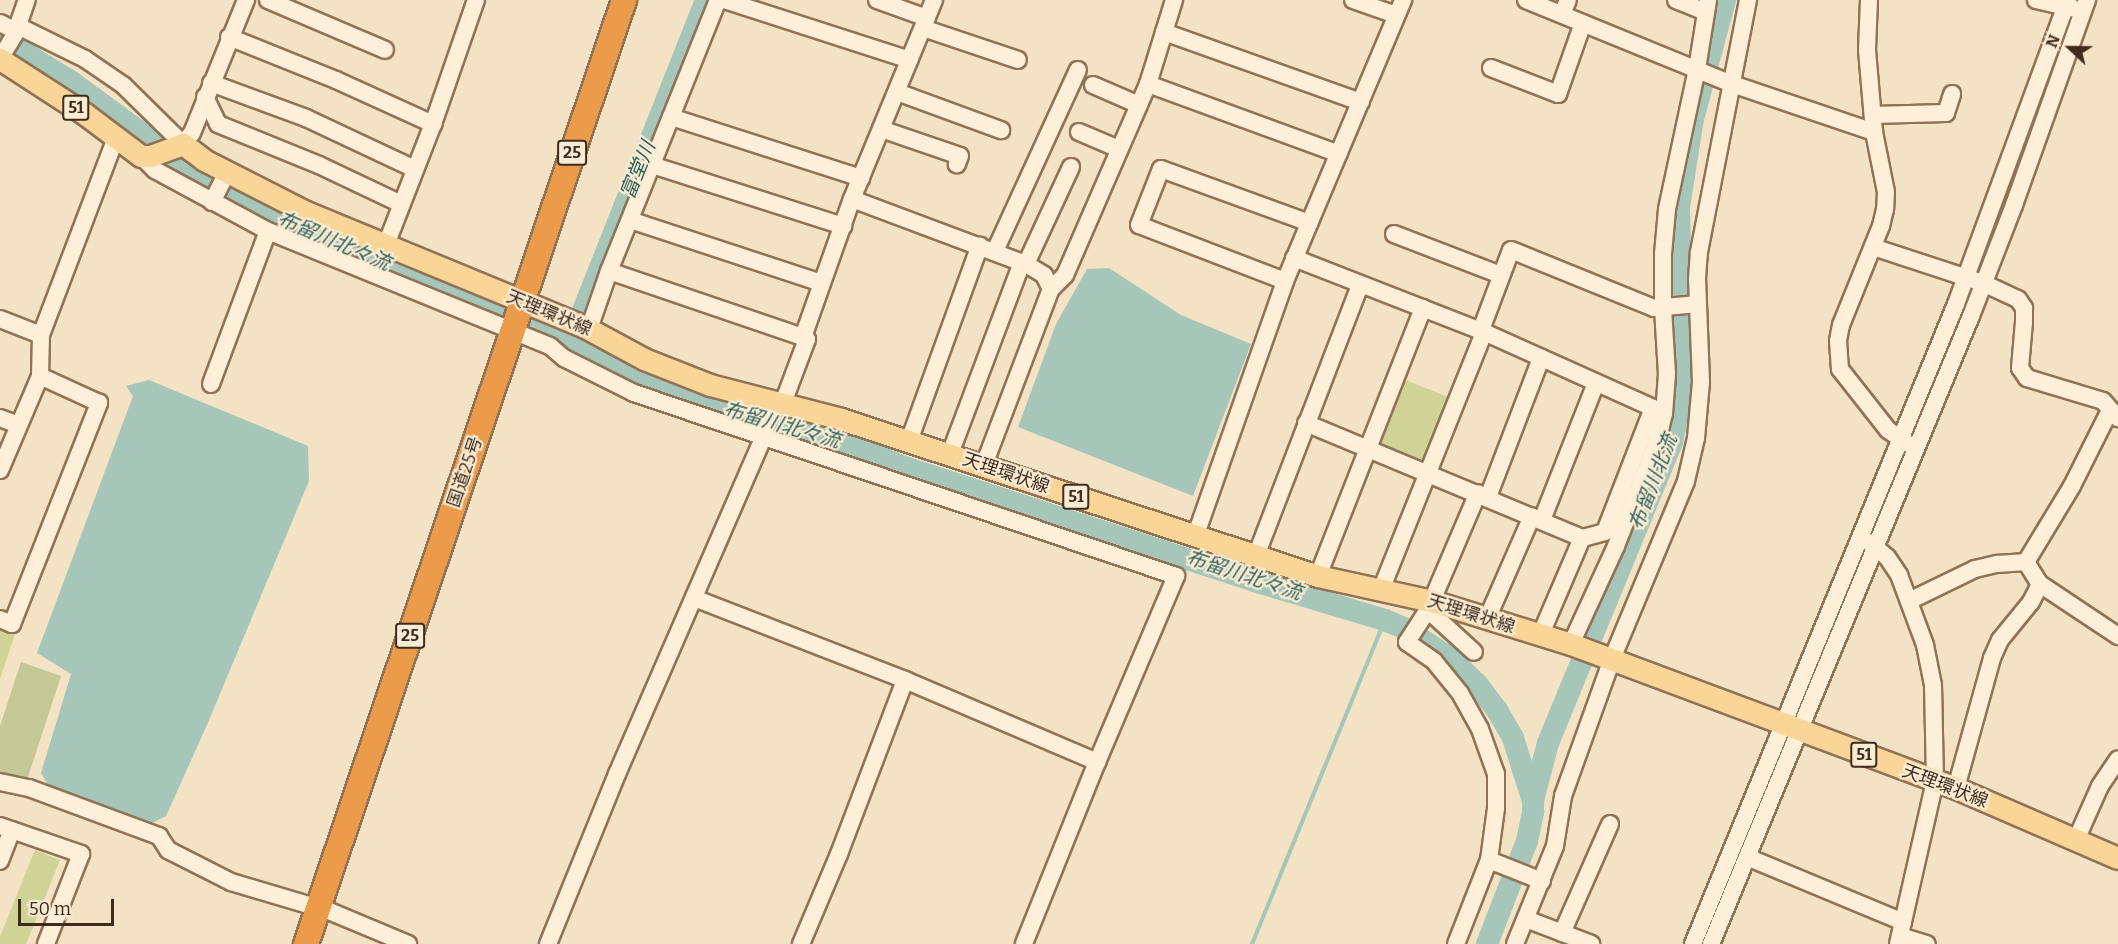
<!DOCTYPE html>
<html>
<head>
<meta charset="utf-8">
<style>
	body { margin:0 }
	#map { position:relative; width:2118px; height:944px; overflow:hidden; background:#f3e2c3; font-family:Bitter,"Noto Sans JP",serif }
	div>[style] { position:absolute }
	[style*='--x'] { left:calc(var(--x)*1px); top:calc(var(--y)*1px); width:calc(var(--w)*1px); rotate:calc(var(--a)*1deg) }
	.green>* { inset:0; background:#d0d396; transform-origin:0 0 }
	.cemetery>* { inset:0; background:#c4c796 }
	.water>* { inset:0; background:#a6c6ba }
	.stream>* { height:4px; margin:-2px; padding:0 2px; transform-origin:2px; border-radius:2px; background:#a6c6ba }
	.river>* { height:22px; margin:-11px; padding:0 11px; transform-origin:11px; border-radius:11px; background:#a6c6ba }
	.roads { filter:drop-shadow(2px 0 #907257) drop-shadow(-2px 0 #907257) drop-shadow(0 2px #907257) drop-shadow(0 -2px #907257) }
	.minor>* { height:16px; margin:-8px; padding:0 8px; transform-origin:8px; border-radius:8px; background:#fdefd8 }
	.major>* { height:21px; margin:-10.5px; padding:0 10.5px; transform-origin:10.5px; border-radius:10.5px; background:#fad598 }
	.highway>* { height:24px; margin:-12px; padding:0 12px; transform-origin:12px; border-radius:12px; background:#ec9b4b }
	span { translate:-50% -50%; white-space:nowrap; text-align:center; line-height:1.15; -webkit-text-stroke:4.5px #faecd4; paint-order:stroke }
	.shield-label span { padding:2px 4px; background:#faecd4; border:2px solid; border-radius:4px; -webkit-text-stroke-width:0 }
	.shield-label { font-size:16px; color:#3f2b1d; font-weight:700 }
	.street-label { font-size:18px; color:#3f2b1d }
	.water-label { font-size:20px; color:#2b6059; font-style:italic }
	.north { position:absolute; left:2040px; top:18px; width:60px; height:60px; -webkit-text-stroke:4px #faecd4; paint-order:stroke; rotate:292deg; font-size:16px; font-weight:700; line-height:24px; text-align:center; color:#3f2b1d }
	.north::after { content:''; display:block; margin:auto; width:21px; height:27px; background:#3f2b1d; clip-path:polygon(50% 0,100% 100%,50% 72%,0 100%) }
	.scale { position:absolute; left:18px; top:899px; width:96px; height:27px; box-sizing:border-box; border:3px solid #3f2b1d; border-top:0; padding-left:8px; font-size:18px; line-height:21px; white-space:nowrap; color:#3f2b1d; -webkit-text-stroke:4px #faecd4; paint-order:stroke }
</style>
</head>
<body>
<div id="map">
	<div class="green">
		<div style="clip-path:polygon(1400px 378px,1451px 398px,1428px 456px,1422px 460px,1379px 444px,1377px 437px)"></div>
		<div style="clip-path:polygon(0 624px,16px 631px,0 679px)"></div>
		<div style="left:35px;top:850px;width:27px;height:100px;rotate:22deg"></div>
	</div>
	<div class="cemetery">
		<div style="clip-path:polygon(21px 662px,61px 676px,26px 783px,0 774px,0 726px)"></div>
	</div>
	<div class="water">
		<div style="clip-path:polygon(1109px 268px,1181px 315px,1251px 344px,1193px 496px,1018px 427px,1056px 324px,1087px 269px)"></div>
		<div style="clip-path:polygon(149px 380px,308px 446px,309px 481px,207px 725px,166px 816px,146px 826px,51px 790px,41px 773px,71px 674px,37px 653px,133px 396px,126px 386px)"></div>
	</div>
	<div class="stream">
		<div style="--x:1252;--y:944;--w:350;--a:-67.7"></div>
	</div>
	<div class="river">
		<div style="--x:0;--y:38;--w:84;--a:31.4"></div>
		<div style="--x:72;--y:82;--w:140;--a:36.3"></div>
		<div style="--x:185;--y:165;--w:100;--a:29.9"></div>
		<div style="--x:272;--y:215;--w:324;--a:22.9"></div>
		<div style="--x:571;--y:341;--w:67;--a:29.6"></div>
		<div style="--x:629;--y:374;--w:70;--a:21.8"></div>
		<div style="--x:694;--y:400;--w:147;--a:15.4"></div>
		<div style="--x:836;--y:439;--w:77;--a:22.2"></div>
		<div style="--x:907;--y:468;--w:365;--a:18"></div>
		<div style="--x:1254;--y:581;--w:137;--a:16.6"></div>
		<div style="--x:1385;--y:620;--w:25;--a:23"></div>
		<div style="--x:1408;--y:630;--w:52;--a:34"></div>
		<div style="--x:1451;--y:659;--w:37;--a:44"></div>
		<div style="--x:1478;--y:685;--w:31;--a:53"></div>
		<div style="--x:1497;--y:710;--w:32;--a:60"></div>
		<div style="--x:1513;--y:738;--w:66;--a:72.4"></div>
		<div style="--x:571;--y:341;--w:367;--a:-68.4"></div>
		<div style="--x:1487;--y:944;--w:110;--a:-68.8"></div>
		<div style="--x:1527;--y:841;--w:30;--a:-78"></div>
		<div style="--x:1533;--y:812;--w:11;--a:-90"></div>
		<div style="--x:1533;--y:801;--w:60;--a:-75.5"></div>
		<div style="--x:1548;--y:743;--w:326;--a:-67.6"></div>
		<div style="--x:1672;--y:442;--w:51;--a:-78.7"></div>
		<div style="--x:1682;--y:392;--w:31;--a:-88"></div>
		<div style="--x:1683;--y:361;--w:154;--a:-91.5"></div>
		<div style="--x:1679;--y:207;--w:89;--a:-81"></div>
		<div style="--x:1693;--y:119;--w:123;--a:-74.9"></div>
	</div>
	<div class="roads">
		<div class="minor">
			<div style="--x:268;--y:0;--w:127;--a:23.1"></div>
			<div style="--x:724;--y:0;--w:195;--a:17.9"></div>
			<div style="--x:877;--y:0;--w:53;--a:19.8"></div>
			<div style="--x:1353;--y:0;--w:46;--a:19.2"></div>
			<div style="--x:1526;--y:0;--w:222;--a:22.2"></div>
			<div style="--x:1732;--y:84;--w:150;--a:18.7"></div>
			<div style="--x:1676;--y:0;--w:31;--a:22"></div>
			<div style="--x:1869;--y:0;--w:50;--a:92.3"></div>
			<div style="--x:1867;--y:50;--w:82;--a:85.1"></div>
			<div style="--x:1874;--y:132;--w:61;--a:78.7"></div>
			<div style="--x:1886;--y:192;--w:17;--a:93"></div>
			<div style="--x:1885;--y:209;--w:17;--a:103"></div>
			<div style="--x:1881;--y:226;--w:107;--a:112"></div>
			<div style="--x:1841;--y:325;--w:16;--a:101"></div>
			<div style="--x:1838;--y:341;--w:28;--a:86"></div>
			<div style="--x:1840;--y:369;--w:78;--a:51.8"></div>
			<div style="--x:1888;--y:430;--w:24;--a:35"></div>
			<div style="--x:2036;--y:0;--w:39;--a:13"></div>
			<div style="--x:1562;--y:14;--w:15;--a:-67"></div>
			<div style="--x:0;--y:23;--w:18;--a:27"></div>
			<div style="--x:18;--y:26;--w:75;--a:26.2"></div>
			<div style="--x:85;--y:59;--w:46;--a:34.4"></div>
			<div style="--x:123;--y:85;--w:84;--a:44.5"></div>
			<div style="--x:183;--y:144;--w:14;--a:-51"></div>
			<div style="--x:192;--y:133;--w:144;--a:-67.9"></div>
			<div style="--x:923;--y:28;--w:100;--a:18.6"></div>
			<div style="--x:1164;--y:32;--w:209;--a:19.6"></div>
			<div style="--x:229;--y:37;--w:115;--a:21.9"></div>
			<div style="--x:336;--y:80;--w:107;--a:24.4"></div>
			<div style="--x:0;--y:59;--w:29;--a:-59"></div>
			<div style="--x:15;--y:34;--w:36;--a:-71"></div>
			<div style="--x:1491;--y:68;--w:72;--a:21.2"></div>
			<div style="--x:1558;--y:94;--w:75;--a:-70.6"></div>
			<div style="--x:211;--y:83;--w:101;--a:20.2"></div>
			<div style="--x:306;--y:118;--w:120;--a:25.1"></div>
			<div style="--x:1148;--y:84;--w:203;--a:20.1"></div>
			<div style="--x:1093;--y:85;--w:50;--a:23.5"></div>
			<div style="--x:897;--y:92;--w:111;--a:20.1"></div>
			<div style="--x:205;--y:97;--w:30;--a:64"></div>
			<div style="--x:218;--y:124;--w:109;--a:22.1"></div>
			<div style="--x:319;--y:165;--w:91;--a:25.4"></div>
			<div style="--x:1873;--y:115;--w:73;--a:-1.6"></div>
			<div style="--x:1946;--y:113;--w:20;--a:-72"></div>
			<div style="--x:671;--y:117;--w:200;--a:17.8"></div>
			<div style="--x:881;--y:129;--w:83;--a:18.9"></div>
			<div style="--x:960;--y:156;--w:9;--a:111"></div>
			<div style="--x:1079;--y:132;--w:43;--a:23"></div>
			<div style="--x:141;--y:156;--w:20;--a:45"></div>
			<div style="--x:155;--y:170;--w:128;--a:28.4"></div>
			<div style="--x:268;--y:231;--w:305;--a:22.2"></div>
			<div style="--x:550;--y:346;--w:18;--a:41"></div>
			<div style="--x:564;--y:358;--w:78;--a:26.6"></div>
			<div style="--x:634;--y:393;--w:572;--a:18.66"></div>
			<div style="--x:1176;--y:576;--w:202;--a:113"></div>
			<div style="--x:1097;--y:762;--w:196;--a:111.9"></div>
			<div style="--x:652;--y:165;--w:201;--a:17.7"></div>
			<div style="--x:852;--y:199;--w:186;--a:20.5"></div>
			<div style="--x:1026;--y:264;--w:21;--a:31"></div>
			<div style="--x:1044;--y:275;--w:16;--a:63"></div>
			<div style="--x:1051;--y:289;--w:20;--a:-45"></div>
			<div style="--x:1065;--y:275;--w:208;--a:-66.5"></div>
			<div style="--x:1148;--y:84;--w:88;--a:-72.8"></div>
			<div style="--x:212;--y:202;--w:34;--a:-63"></div>
			<div style="--x:630;--y:220;--w:202;--a:18.2"></div>
			<div style="--x:1394;--y:234;--w:115;--a:21"></div>
			<div style="--x:386;--y:245;--w:130;--a:-68.8"></div>
			<div style="--x:433;--y:124;--w:131;--a:-70.9"></div>
			<div style="--x:1873;--y:247;--w:116;--a:18.1"></div>
			<div style="--x:1983;--y:283;--w:38;--a:25"></div>
			<div style="--x:2018;--y:299;--w:11;--a:56"></div>
			<div style="--x:2024;--y:308;--w:14;--a:90"></div>
			<div style="--x:2024;--y:322;--w:46;--a:95"></div>
			<div style="--x:2020;--y:368;--w:12;--a:55"></div>
			<div style="--x:2027;--y:378;--w:79;--a:16.8"></div>
			<div style="--x:2103;--y:401;--w:23;--a:49"></div>
			<div style="--x:995;--y:251;--w:199;--a:-65.4"></div>
			<div style="--x:1294;--y:258;--w:204;--a:21.3"></div>
			<div style="--x:1484;--y:332;--w:185;--a:24.2"></div>
			<div style="--x:1653;--y:408;--w:133;--a:111.2"></div>
			<div style="--x:1605;--y:532;--w:24;--a:165"></div>
			<div style="--x:1582;--y:538;--w:299;--a:-157.4"></div>
			<div style="--x:1026;--y:264;--w:107;--a:-65.1"></div>
			<div style="--x:609;--y:271;--w:205;--a:18.8"></div>
			<div style="--x:1285;--y:281;--w:156;--a:-159"></div>
			<div style="--x:1139;--y:225;--w:60;--a:-68.6"></div>
			<div style="--x:1161;--y:169;--w:158;--a:20"></div>
			<div style="--x:0;--y:319;--w:44;--a:21.3"></div>
			<div style="--x:589;--y:329;--w:61;--a:-71"></div>
			<div style="--x:609;--y:271;--w:292;--a:-68.1"></div>
			<div style="--x:1481;--y:330;--w:85;--a:-69.4"></div>
			<div style="--x:1511;--y:250;--w:154;--a:22.1"></div>
			<div style="--x:1654;--y:308;--w:44;--a:-5.2"></div>
			<div style="--x:211;--y:384;--w:163;--a:-69.6"></div>
			<div style="--x:783;--y:403;--w:68;--a:-69.4"></div>
			<div style="--x:807;--y:339;--w:4;--a:-153"></div>
			<div style="--x:803;--y:337;--w:146;--a:-70.5"></div>
			<div style="--x:852;--y:199;--w:215;--a:-67.6"></div>
			<div style="--x:0;--y:418;--w:19;--a:21"></div>
			<div style="--x:909;--y:441;--w:208;--a:-70.1"></div>
			<div style="--x:950;--y:454;--w:205;--a:-69.4"></div>
			<div style="--x:984;--y:465;--w:188;--a:-69.2"></div>
			<div style="--x:0;--y:470;--w:102;--a:-66.9"></div>
			<div style="--x:40;--y:376;--w:41;--a:-88.6"></div>
			<div style="--x:41;--y:335;--w:211;--a:-69.2"></div>
			<div style="--x:1488;--y:497;--w:149;--a:-69.1"></div>
			<div style="--x:1542;--y:520;--w:147;--a:-68.5"></div>
			<div style="--x:1195;--y:537;--w:271;--a:-70.6"></div>
			<div style="--x:1285;--y:281;--w:305;--a:-67.2"></div>
			<div style="--x:1869;--y:542;--w:23;--a:40"></div>
			<div style="--x:1887;--y:557;--w:22;--a:56"></div>
			<div style="--x:1899;--y:575;--w:75;--a:69.6"></div>
			<div style="--x:1925;--y:645;--w:41;--a:78.7"></div>
			<div style="--x:1933;--y:685;--w:96;--a:88.8"></div>
			<div style="--x:1935;--y:781;--w:167;--a:102.8"></div>
			<div style="--x:1256;--y:556;--w:290;--a:-69"></div>
			<div style="--x:2026;--y:562;--w:89;--a:-58.8"></div>
			<div style="--x:2072;--y:486;--w:85;--a:-63.4"></div>
			<div style="--x:2026;--y:562;--w:26;--a:58"></div>
			<div style="--x:2040;--y:584;--w:94;--a:33.7"></div>
			<div style="--x:1318;--y:576;--w:288;--a:-68.6"></div>
			<div style="--x:1381;--y:590;--w:278;--a:-68.2"></div>
			<div style="--x:694;--y:598;--w:226;--a:21.2"></div>
			<div style="--x:905;--y:680;--w:209;--a:23.1"></div>
			<div style="--x:1909;--y:601;--w:73;--a:-25.9"></div>
			<div style="--x:1975;--y:569;--w:23;--a:-13"></div>
			<div style="--x:1997;--y:564;--w:29;--a:-4"></div>
			<div style="--x:1428;--y:610;--w:62;--a:42.4"></div>
			<div style="--x:0;--y:619;--w:13;--a:23"></div>
			<div style="--x:12;--y:624;--w:238;--a:-68.5"></div>
			<div style="--x:99;--y:403;--w:65;--a:-155.4"></div>
			<div style="--x:1487;--y:619;--w:112;--a:-66.4"></div>
			<div style="--x:1540;--y:636;--w:107;--a:-66.8"></div>
			<div style="--x:1571;--y:644;--w:108;--a:-65.3"></div>
			<div style="--x:1616;--y:546;--w:115;--a:-68.6"></div>
			<div style="--x:1658;--y:439;--w:26;--a:-77"></div>
			<div style="--x:1664;--y:414;--w:40;--a:-85.7"></div>
			<div style="--x:1667;--y:374;--w:66;--a:-93.5"></div>
			<div style="--x:1663;--y:308;--w:54;--a:-90"></div>
			<div style="--x:1663;--y:254;--w:45;--a:-84.9"></div>
			<div style="--x:1667;--y:209;--w:143;--a:-77.9"></div>
			<div style="--x:1697;--y:69;--w:70;--a:-80.9"></div>
			<div style="--x:0;--y:782;--w:30;--a:12"></div>
			<div style="--x:29;--y:788;--w:139;--a:20.3"></div>
			<div style="--x:159;--y:836;--w:17;--a:57"></div>
			<div style="--x:168;--y:850;--w:71;--a:26.9"></div>
			<div style="--x:231;--y:882;--w:102;--a:16.5"></div>
			<div style="--x:329;--y:911;--w:86;--a:22.7"></div>
			<div style="--x:1956;--y:788;--w:135;--a:-74.5"></div>
			<div style="--x:1992;--y:658;--w:20;--a:-66"></div>
			<div style="--x:2000;--y:640;--w:49;--a:-50.8"></div>
			<div style="--x:2031;--y:602;--w:20;--a:-63"></div>
			<div style="--x:0;--y:826;--w:86;--a:19.1"></div>
			<div style="--x:81;--y:854;--w:97;--a:111.3"></div>
			<div style="--x:2076;--y:840;--w:59;--a:-66"></div>
			<div style="--x:2100;--y:786;--w:32;--a:-56"></div>
			<div style="--x:1747;--y:857;--w:169;--a:22.6"></div>
			<div style="--x:1489;--y:860;--w:57;--a:21.6"></div>
			<div style="--x:0;--y:861;--w:33;--a:-69"></div>
			<div style="--x:1526;--y:919;--w:70;--a:21"></div>
			<div style="--x:1562;--y:933;--w:119;--a:-66.2"></div>
			<div style="--x:1900;--y:936;--w:28;--a:17"></div>
			<div style="--x:548;--y:944;--w:183;--a:-67.9"></div>
			<div style="--x:617;--y:774;--w:369;--a:-66.5"></div>
			<div style="--x:764;--y:436;--w:36;--a:-76"></div>
			<div style="--x:801;--y:944;--w:98;--a:-67.1"></div>
			<div style="--x:839;--y:854;--w:186;--a:-69.2"></div>
			<div style="--x:1456;--y:944;--w:90;--a:-68.6"></div>
			<div style="--x:1489;--y:860;--w:52;--a:-82.3"></div>
			<div style="--x:1496;--y:808;--w:34;--a:-90"></div>
			<div style="--x:1496;--y:774;--w:48;--a:-109.6"></div>
			<div style="--x:1480;--y:729;--w:41;--a:-119.1"></div>
			<div style="--x:1460;--y:693;--w:41;--a:-129.1"></div>
			<div style="--x:1434;--y:661;--w:33;--a:-145"></div>
			<div style="--x:1407;--y:642;--w:38;--a:-57"></div>
			<div style="--x:1428;--y:610;--w:127;--a:-66.9"></div>
			<div style="--x:1515;--y:944;--w:106;--a:-67.8"></div>
			<div style="--x:1555;--y:846;--w:51;--a:-80.9"></div>
			<div style="--x:1563;--y:796;--w:145;--a:-70.3"></div>
			<div style="--x:1612;--y:659;--w:193;--a:-67.4"></div>
			<div style="--x:1686;--y:481;--w:44;--a:-76.9"></div>
			<div style="--x:1696;--y:438;--w:56;--a:-84.9"></div>
			<div style="--x:1701;--y:382;--w:103;--a:-92.2"></div>
			<div style="--x:1697;--y:279;--w:27;--a:-86"></div>
			<div style="--x:1699;--y:252;--w:257;--a:-79"></div>
			<div style="--x:1693;--y:944;--w:692;--a:-67.66"></div>
			<div style="--x:1956;--y:304;--w:324;--a:-69.8"></div>
			<div style="--x:1711;--y:944;--w:680;--a:-67.51"></div>
			<div style="--x:1971;--y:316;--w:119;--a:-68.8"></div>
			<div style="--x:2014;--y:205;--w:218;--a:-70.4"></div>
		</div>
		<div class="major">
			<div style="--x:0;--y:59;--w:101;--a:32.9"></div>
			<div style="--x:85;--y:114;--w:70;--a:36.9"></div>
			<div style="--x:141;--y:156;--w:9;--a:0"></div>
			<div style="--x:150;--y:156;--w:35;--a:-20"></div>
			<div style="--x:183;--y:144;--w:26;--a:37"></div>
			<div style="--x:204;--y:160;--w:114;--a:27"></div>
			<div style="--x:306;--y:212;--w:300;--a:22.4"></div>
			<div style="--x:583;--y:326;--w:69;--a:28.4"></div>
			<div style="--x:644;--y:359;--w:71;--a:21.5"></div>
			<div style="--x:710;--y:385;--w:135;--a:14.5"></div>
			<div style="--x:841;--y:419;--w:502;--a:18.22"></div>
			<div style="--x:1318;--y:576;--w:117;--a:12.4"></div>
			<div style="--x:1432;--y:601;--w:145;--a:17.2"></div>
			<div style="--x:1571;--y:644;--w:411;--a:20.5"></div>
			<div style="--x:1956;--y:788;--w:176;--a:23.4"></div>
		</div>
		<div class="highway">
			<div style="--x:306;--y:944;--w:996;--a:-71.38"></div>
		</div>
	</div>
	<div class="shield-label">
		<span style="left:76px;top:108px">51</span>
		<span style="left:572px;top:153px">25</span>
		<span style="left:1076px;top:497px">51</span>
		<span style="left:410px;top:636px">25</span>
		<span style="left:1864px;top:755px">51</span>
	</div>
	<div class="street-label">
		<span style="left:549px;top:313px;rotate:23deg">天理環状線</span>
		<span style="left:465px;top:472px;rotate:-71deg">国道25号</span>
		<span style="left:1006px;top:473px;rotate:19deg">天理環状線</span>
		<span style="left:1471px;top:614px;rotate:18deg">天理環状線</span>
		<span style="left:1945px;top:786px;rotate:21deg">天理環状線</span>
	</div>
	<div class="water-label">
		<span style="left:638px;top:170px;rotate:-68deg">富堂川</span>
		<span style="left:334px;top:241px;rotate:23deg">布留川北々流</span>
		<span style="left:782px;top:425px;rotate:16deg">布留川北々流</span>
		<span style="left:1653px;top:482px;rotate:-69deg">布留川北流</span>
		<span style="left:1244px;top:575px;rotate:18deg">布留川北々流</span>
	</div>
	<div class="north">N</div>
	<div class="scale">50 m</div>
</div>
</body>
</html>
